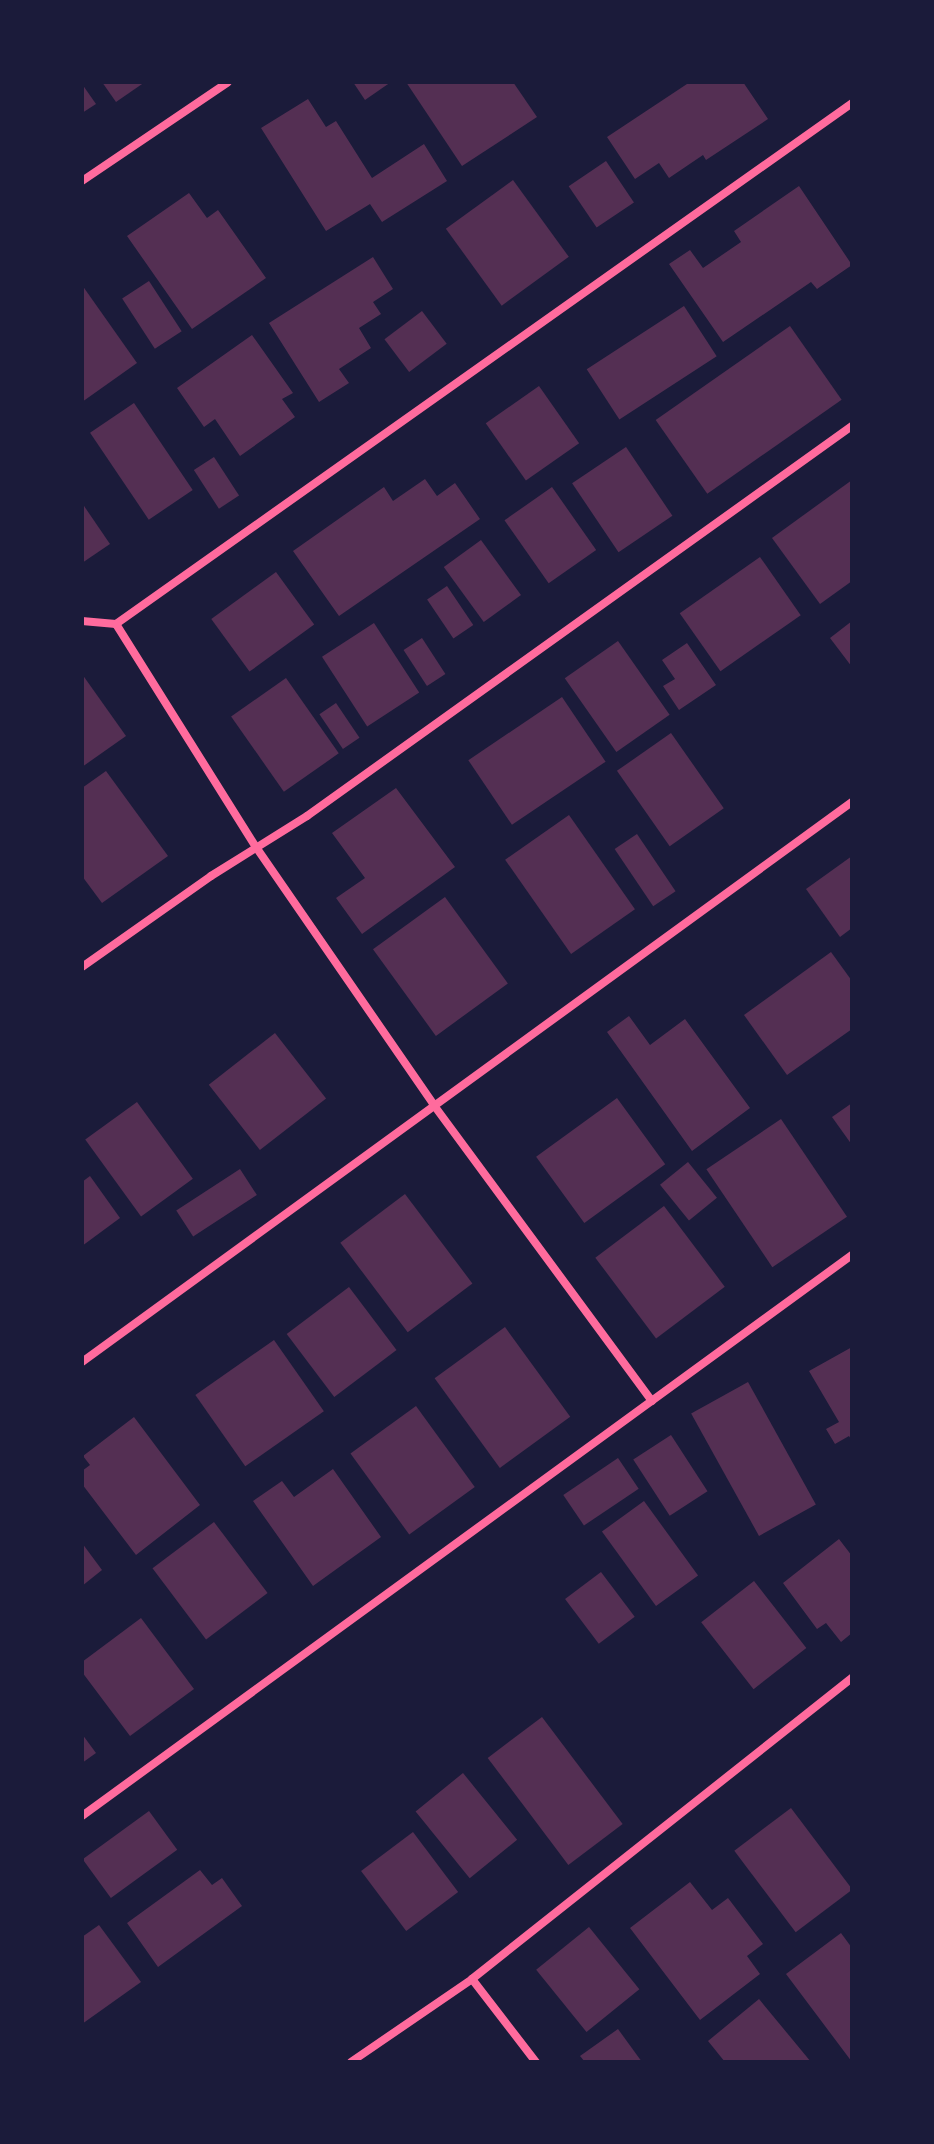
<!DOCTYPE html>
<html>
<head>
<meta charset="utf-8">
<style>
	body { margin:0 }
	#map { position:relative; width:934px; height:2144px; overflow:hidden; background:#1b1b3a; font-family:"Fira Sans Condensed",sans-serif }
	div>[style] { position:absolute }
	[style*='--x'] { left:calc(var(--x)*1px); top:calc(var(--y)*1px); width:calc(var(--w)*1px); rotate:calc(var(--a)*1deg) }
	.building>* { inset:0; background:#542f53; transform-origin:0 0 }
	.minor>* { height:8px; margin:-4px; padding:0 4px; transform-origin:4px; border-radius:4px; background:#ff6b9d }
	span { translate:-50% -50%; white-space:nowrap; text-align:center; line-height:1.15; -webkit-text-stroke:8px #1b1b3a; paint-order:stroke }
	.frame { position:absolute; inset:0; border:84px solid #1b1b3a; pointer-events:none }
</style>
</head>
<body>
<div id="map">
	<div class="building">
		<div style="clip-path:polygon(102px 82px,145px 82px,116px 102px)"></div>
		<div style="clip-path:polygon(353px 82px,391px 82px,365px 100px)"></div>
		<div style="clip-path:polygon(406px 82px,513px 82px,537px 117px,462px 166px)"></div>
		<div style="clip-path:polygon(690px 82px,743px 82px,768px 119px,706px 160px,703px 155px,669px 178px,659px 163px,635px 179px,607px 137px)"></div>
		<div style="clip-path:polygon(82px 84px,96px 104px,82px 113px)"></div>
		<div style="clip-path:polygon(308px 99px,326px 127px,336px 121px,372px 178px,424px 144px,447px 181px,382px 222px,370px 204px,326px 231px,261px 128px)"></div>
		<div style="left:606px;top:161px;width:50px;height:45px;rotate:56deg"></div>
		<div style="left:513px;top:180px;width:95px;height:83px;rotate:54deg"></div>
		<div style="clip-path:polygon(799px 186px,852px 265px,817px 289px,811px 282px,723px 342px,669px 264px,690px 250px,703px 268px,741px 242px,734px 231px)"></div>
		<div style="clip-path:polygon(189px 193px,207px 218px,218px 210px,266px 278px,192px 329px,127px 236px)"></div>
		<div style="clip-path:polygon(373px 257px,393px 289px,373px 302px,381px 314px,359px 328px,371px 348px,339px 369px,349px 383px,319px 402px,269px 323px)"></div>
		<div style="left:149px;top:281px;width:60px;height:32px;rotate:57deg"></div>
		<div style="clip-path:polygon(82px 285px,137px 363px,82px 402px)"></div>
		<div style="left:684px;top:306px;width:60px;height:116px;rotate:57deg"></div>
		<div style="left:422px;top:311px;width:41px;height:47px;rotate:53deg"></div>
		<div style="left:790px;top:326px;width:90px;height:164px;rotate:55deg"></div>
		<div style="clip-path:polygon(252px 335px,293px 393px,282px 399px,295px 417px,240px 456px,215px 419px,204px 427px,177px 388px)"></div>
		<div style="left:539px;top:386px;width:70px;height:65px;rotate:55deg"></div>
		<div style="left:134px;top:403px;width:105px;height:53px;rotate:56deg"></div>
		<div style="left:626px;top:447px;width:83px;height:65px;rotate:56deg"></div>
		<div style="left:214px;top:457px;width:46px;height:24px;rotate:57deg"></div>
		<div style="clip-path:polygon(425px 479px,437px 496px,455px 483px,480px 519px,339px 616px,293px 551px,384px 487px,393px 501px)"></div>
		<div style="clip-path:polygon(852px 480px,852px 581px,820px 604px,772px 538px)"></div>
		<div style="left:552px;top:487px;width:77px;height:58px;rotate:55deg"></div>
		<div style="clip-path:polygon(82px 503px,110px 544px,82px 563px)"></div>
		<div style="left:481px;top:540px;width:68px;height:46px;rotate:54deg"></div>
		<div style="left:760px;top:557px;width:71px;height:98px;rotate:55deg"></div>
		<div style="left:276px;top:572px;width:65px;height:80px;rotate:54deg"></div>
		<div style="left:447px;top:586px;width:47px;height:24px;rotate:56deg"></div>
		<div style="clip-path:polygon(852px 621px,852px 667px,830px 638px)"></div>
		<div style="left:374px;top:623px;width:83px;height:62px;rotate:57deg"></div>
		<div style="left:422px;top:638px;width:43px;height:22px;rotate:57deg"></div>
		<div style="left:618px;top:641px;width:90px;height:65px;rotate:55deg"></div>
		<div style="clip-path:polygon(687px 643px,716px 685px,679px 710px,663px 686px,675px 679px,662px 660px)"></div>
		<div style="clip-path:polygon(82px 674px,126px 736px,82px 767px)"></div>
		<div style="left:286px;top:678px;width:92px;height:67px;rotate:55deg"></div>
		<div style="left:562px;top:697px;width:78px;height:113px;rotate:56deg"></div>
		<div style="left:336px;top:703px;width:42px;height:20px;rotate:56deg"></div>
		<div style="left:671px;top:733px;width:92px;height:66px;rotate:55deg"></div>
		<div style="clip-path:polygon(106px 771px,168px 856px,102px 903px,82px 876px,82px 788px)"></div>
		<div style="clip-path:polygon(396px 788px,455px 867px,362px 934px,336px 898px,365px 878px,332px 833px)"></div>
		<div style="left:569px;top:815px;width:115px;height:78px;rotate:55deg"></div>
		<div style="left:637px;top:834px;width:69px;height:27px;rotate:56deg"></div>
		<div style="clip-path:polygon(852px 856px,852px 928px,840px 937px,806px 889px)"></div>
		<div style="left:445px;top:897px;width:107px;height:89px;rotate:54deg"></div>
		<div style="clip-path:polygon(831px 952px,852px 981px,852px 1029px,787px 1075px,744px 1015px)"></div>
		<div style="clip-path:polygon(629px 1016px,650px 1045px,685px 1019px,750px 1108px,692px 1151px,607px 1032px)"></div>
		<div style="left:275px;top:1033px;width:83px;height:84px;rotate:52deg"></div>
		<div style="left:617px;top:1098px;width:82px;height:100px;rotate:54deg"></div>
		<div style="left:137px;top:1102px;width:95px;height:64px;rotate:54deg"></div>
		<div style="clip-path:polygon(852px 1103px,852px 1145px,832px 1117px)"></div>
		<div style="left:781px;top:1119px;width:118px;height:90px;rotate:56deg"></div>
		<div style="left:688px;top:1162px;width:46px;height:36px;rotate:51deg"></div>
		<div style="left:240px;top:1169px;width:31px;height:76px;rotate:57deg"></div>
		<div style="clip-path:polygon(90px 1176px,120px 1218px,82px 1246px,82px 1182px)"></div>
		<div style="left:405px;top:1194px;width:112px;height:81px;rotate:53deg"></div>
		<div style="left:664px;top:1206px;width:101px;height:86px;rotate:53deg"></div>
		<div style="left:349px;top:1287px;width:79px;height:78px;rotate:53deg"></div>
		<div style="left:505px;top:1327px;width:111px;height:87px;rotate:54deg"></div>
		<div style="left:274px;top:1340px;width:87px;height:96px;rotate:55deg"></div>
		<div style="clip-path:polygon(852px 1347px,852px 1441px,849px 1436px,835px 1444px,826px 1429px,839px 1422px,809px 1371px)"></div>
		<div style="left:748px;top:1382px;width:140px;height:65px;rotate:61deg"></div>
		<div style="left:416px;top:1406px;width:100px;height:81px;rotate:54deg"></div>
		<div style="clip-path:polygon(134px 1417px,200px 1505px,136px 1555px,82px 1484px,82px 1471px,90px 1465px,83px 1456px)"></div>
		<div style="left:671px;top:1435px;width:67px;height:45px;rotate:57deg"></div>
		<div style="left:618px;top:1458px;width:37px;height:66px;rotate:56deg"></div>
		<div style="clip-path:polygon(333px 1469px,381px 1537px,313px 1586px,253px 1501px,282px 1481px,294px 1497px)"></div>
		<div style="left:644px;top:1501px;width:92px;height:52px;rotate:54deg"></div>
		<div style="left:214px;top:1522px;width:89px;height:77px;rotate:53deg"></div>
		<div style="clip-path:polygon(839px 1539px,852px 1556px,852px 1633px,841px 1642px,826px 1623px,817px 1629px,783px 1583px)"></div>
		<div style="clip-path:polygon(82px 1543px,102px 1570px,82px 1586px)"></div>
		<div style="left:601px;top:1572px;width:56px;height:45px;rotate:53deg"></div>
		<div style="left:754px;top:1581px;width:85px;height:67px;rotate:52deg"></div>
		<div style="clip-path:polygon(141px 1618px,194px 1689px,130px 1736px,82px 1672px,82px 1662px)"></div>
		<div style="left:542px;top:1717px;width:134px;height:68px;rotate:53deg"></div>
		<div style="clip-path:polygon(82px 1734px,96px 1753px,82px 1763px)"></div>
		<div style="left:463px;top:1773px;width:86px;height:61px;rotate:51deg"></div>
		<div style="left:791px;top:1808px;width:102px;height:71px;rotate:53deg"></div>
		<div style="left:149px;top:1811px;width:48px;height:82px;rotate:54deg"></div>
		<div style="left:413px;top:1832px;width:75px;height:65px;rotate:53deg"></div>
		<div style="clip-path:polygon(200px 1870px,212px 1885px,222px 1878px,242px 1906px,158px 1967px,127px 1923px)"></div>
		<div style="clip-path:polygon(690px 1882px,712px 1910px,728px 1898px,763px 1944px,747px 1956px,760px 1974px,700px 2020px,630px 1928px)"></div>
		<div style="clip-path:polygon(99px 1925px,141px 1982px,82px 2024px,82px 1937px)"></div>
		<div style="left:589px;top:1927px;width:80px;height:68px;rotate:51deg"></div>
		<div style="clip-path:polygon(841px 1933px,852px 1948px,852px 2062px,786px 1974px)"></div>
		<div style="clip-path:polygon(759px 1999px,811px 2062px,725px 2062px,708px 2041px)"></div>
		<div style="clip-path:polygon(618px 2029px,642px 2062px,585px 2062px,580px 2056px)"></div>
	</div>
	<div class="minor">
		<div style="--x:82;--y:181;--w:176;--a:-34.1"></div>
		<div style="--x:82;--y:621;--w:34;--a:5"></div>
		<div style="--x:116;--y:624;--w:902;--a:-35.29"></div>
		<div style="--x:116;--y:624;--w:263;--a:57.9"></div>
		<div style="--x:256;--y:847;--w:312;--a:55.4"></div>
		<div style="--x:433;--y:1104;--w:369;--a:53.6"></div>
		<div style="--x:82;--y:967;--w:158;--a:-35.2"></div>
		<div style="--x:211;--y:876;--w:113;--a:-32"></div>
		<div style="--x:307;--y:816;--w:670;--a:-35.59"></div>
		<div style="--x:82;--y:1362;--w:952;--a:-36.03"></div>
		<div style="--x:82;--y:1816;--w:953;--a:-36.08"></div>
		<div style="--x:472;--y:1979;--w:105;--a:52.4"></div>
		<div style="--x:351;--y:2062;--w:147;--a:-34.4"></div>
		<div style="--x:472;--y:1979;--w:485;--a:-38.4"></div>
	</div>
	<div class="frame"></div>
</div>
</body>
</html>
